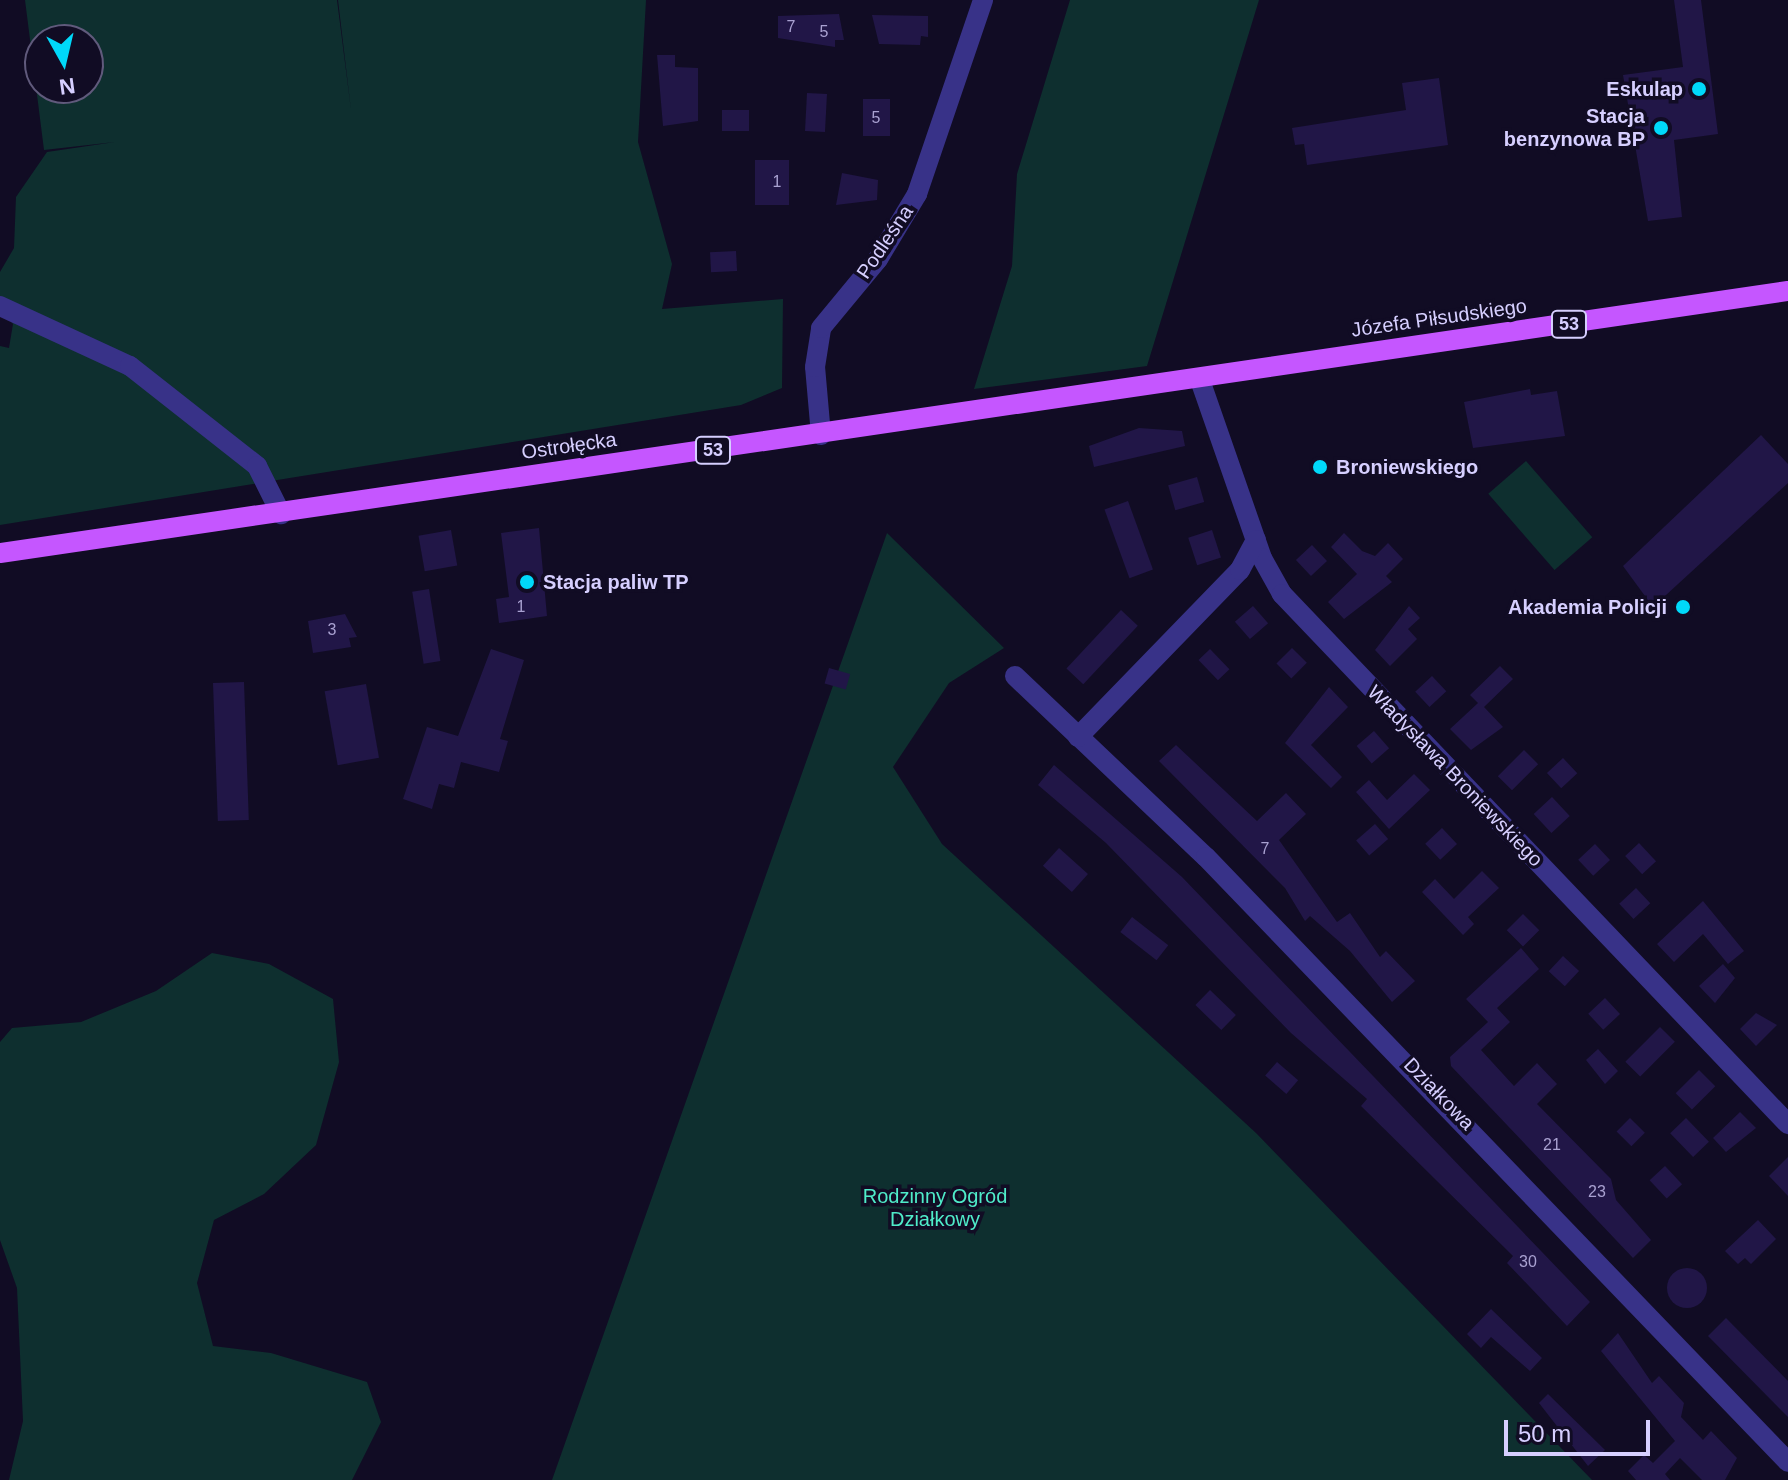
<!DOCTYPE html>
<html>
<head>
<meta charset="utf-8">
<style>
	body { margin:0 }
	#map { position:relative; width:1788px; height:1480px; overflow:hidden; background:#110c24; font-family:Helvetica,sans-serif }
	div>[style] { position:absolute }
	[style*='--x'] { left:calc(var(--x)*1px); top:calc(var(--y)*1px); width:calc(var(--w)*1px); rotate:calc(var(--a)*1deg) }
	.green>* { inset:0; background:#0e2f2f; transform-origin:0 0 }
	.building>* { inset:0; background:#211647; transform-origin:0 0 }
	.round { border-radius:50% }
	.minor>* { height:20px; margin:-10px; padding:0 10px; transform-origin:10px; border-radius:10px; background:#383288 }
	.major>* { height:20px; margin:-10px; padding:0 10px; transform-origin:10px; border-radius:10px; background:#c556ff }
	.dots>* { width:22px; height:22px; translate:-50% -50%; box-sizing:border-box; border:4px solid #110c24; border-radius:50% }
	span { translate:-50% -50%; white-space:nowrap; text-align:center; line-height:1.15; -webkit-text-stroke:7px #110c24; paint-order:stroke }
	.number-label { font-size:16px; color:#a9a1d1 }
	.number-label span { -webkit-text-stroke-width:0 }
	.shield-label span { padding:2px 6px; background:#110c24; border:2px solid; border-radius:6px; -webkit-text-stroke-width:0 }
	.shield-label { font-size:18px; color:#d6cfff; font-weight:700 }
	.poi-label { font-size:20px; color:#d6cfff; font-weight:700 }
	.right { translate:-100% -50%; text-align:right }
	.left { translate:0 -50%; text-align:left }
	.street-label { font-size:20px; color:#d6cfff }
	.park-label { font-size:20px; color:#4febc9 }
	.north { position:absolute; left:24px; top:24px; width:80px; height:80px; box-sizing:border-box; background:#110c24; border:2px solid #605a7c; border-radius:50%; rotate:172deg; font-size:22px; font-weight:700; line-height:32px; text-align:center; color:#d6cfff }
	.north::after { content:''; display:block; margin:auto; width:28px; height:36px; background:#00d9fa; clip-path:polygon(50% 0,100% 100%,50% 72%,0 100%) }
	.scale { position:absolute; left:1504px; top:1420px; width:146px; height:36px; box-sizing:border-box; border:4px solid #d6cfff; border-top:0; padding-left:10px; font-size:24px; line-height:28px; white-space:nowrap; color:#d6cfff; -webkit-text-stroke:6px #110c24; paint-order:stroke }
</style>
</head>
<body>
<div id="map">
	<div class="green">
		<div style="clip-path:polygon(evenodd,25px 0,337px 0,351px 110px,338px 0,646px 0,638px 142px,672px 264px,662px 309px,783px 299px,782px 388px,741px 405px,0 525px,0 346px,9px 348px,13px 324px,0 309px,0 272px,14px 248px,16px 197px,47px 152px,115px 142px,44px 150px,25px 0,40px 40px,88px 40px,88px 88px,40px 88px,40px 40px)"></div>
		<div style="clip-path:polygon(1070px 0,1259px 0,1147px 366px,974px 389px,1012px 266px,1017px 174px)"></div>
		<div style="left:1526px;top:461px;width:101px;height:50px;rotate:49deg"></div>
		<div style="clip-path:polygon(887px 533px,1004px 648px,949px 683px,893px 767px,942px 844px,1256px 1133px,1592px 1480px,552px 1480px)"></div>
		<div style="clip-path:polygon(212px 953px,269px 964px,333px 999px,339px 1062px,316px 1145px,264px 1194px,214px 1220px,197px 1283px,213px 1346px,271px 1353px,367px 1382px,381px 1422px,352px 1480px,9px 1480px,23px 1421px,17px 1288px,0 1240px,0 1042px,12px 1028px,81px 1022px,156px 991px)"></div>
	</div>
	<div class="building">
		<div style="clip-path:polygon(1674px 0,1701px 0,1718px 134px,1674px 140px,1682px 217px,1648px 221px,1623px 75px,1683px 67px)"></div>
		<div style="clip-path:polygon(839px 14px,844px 40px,835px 40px,835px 47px,778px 38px,778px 16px)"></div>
		<div style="clip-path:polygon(872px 15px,928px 16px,928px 37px,921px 36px,920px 45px,879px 44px)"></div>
		<div style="clip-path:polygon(657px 55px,675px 55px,675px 67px,698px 68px,698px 121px,663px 126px)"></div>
		<div style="clip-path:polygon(1439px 78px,1448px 145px,1307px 165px,1304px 144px,1295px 145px,1292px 128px,1406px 110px,1402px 83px)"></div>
		<div style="left:807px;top:93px;width:20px;height:38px;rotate:3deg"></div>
		<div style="left:863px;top:99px;width:27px;height:37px"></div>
		<div style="left:722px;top:110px;width:27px;height:21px"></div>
		<div style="left:755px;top:160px;width:34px;height:45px"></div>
		<div style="clip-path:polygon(842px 173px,878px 180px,877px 200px,836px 205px)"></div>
		<div style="left:736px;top:251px;width:20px;height:26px;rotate:87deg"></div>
		<div style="clip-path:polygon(1530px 389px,1531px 395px,1557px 391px,1565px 436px,1473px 448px,1464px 402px)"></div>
		<div style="clip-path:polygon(1139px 428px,1182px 431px,1185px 446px,1094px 467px,1089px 446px)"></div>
		<div style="clip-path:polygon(1761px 435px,1788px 464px,1788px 483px,1653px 607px,1623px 566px)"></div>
		<div style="left:1197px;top:477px;width:26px;height:30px;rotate:74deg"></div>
		<div style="left:1128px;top:501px;width:73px;height:25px;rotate:70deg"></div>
		<div style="clip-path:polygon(539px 528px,547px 616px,499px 623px,496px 599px,509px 597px,501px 533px)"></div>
		<div style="left:451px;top:530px;width:36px;height:33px;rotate:80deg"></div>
		<div style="left:1212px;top:530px;width:29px;height:25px;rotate:72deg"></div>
		<div style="clip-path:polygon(1344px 533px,1362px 551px,1375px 556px,1388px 543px,1403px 559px,1386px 576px,1392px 582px,1344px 619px,1328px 602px,1357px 574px,1331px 547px)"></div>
		<div style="left:1312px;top:545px;width:22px;height:22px;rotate:47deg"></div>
		<div style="left:429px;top:589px;width:73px;height:17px;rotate:81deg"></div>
		<div style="left:1253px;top:606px;width:23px;height:24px;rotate:49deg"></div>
		<div style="clip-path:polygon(1409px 606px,1420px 618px,1408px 629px,1417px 639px,1390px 666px,1375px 650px)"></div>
		<div style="left:1121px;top:610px;width:23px;height:80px;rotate:43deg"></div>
		<div style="clip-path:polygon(345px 614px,357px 637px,349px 638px,351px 647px,313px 653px,308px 621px)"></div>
		<div style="left:1292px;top:648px;width:21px;height:22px;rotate:45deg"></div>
		<div style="clip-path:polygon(491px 649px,524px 660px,500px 739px,508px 741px,499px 772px,461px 762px,454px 788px,439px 784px,432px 809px,403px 799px,427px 727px,458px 736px)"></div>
		<div style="left:1210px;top:649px;width:28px;height:16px;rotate:46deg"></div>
		<div style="clip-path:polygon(1500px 666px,1513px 679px,1484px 707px,1503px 727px,1471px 750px,1450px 729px,1478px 703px,1470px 695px)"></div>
		<div style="left:829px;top:668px;width:22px;height:16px;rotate:16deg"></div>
		<div style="left:1432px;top:676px;width:21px;height:23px;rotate:47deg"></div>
		<div style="left:244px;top:682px;width:138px;height:31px;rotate:88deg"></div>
		<div style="left:366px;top:684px;width:75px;height:42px;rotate:80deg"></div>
		<div style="clip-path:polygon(1329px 687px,1348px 707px,1311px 745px,1342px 777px,1331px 788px,1285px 743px)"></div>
		<div style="left:1374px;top:731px;width:23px;height:23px;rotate:49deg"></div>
		<div style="clip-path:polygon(1176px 745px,1257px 821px,1286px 793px,1306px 814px,1279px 840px,1337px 922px,1350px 913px,1380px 957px,1386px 951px,1415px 981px,1392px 1002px,1350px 951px,1310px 916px,1305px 921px,1285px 888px,1159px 761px)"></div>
		<div style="left:1524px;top:750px;width:20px;height:37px;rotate:45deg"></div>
		<div style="left:1563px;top:758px;width:21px;height:22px;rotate:47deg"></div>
		<div style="clip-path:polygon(1054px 765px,1182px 877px,1590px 1302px,1567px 1326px,1507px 1263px,1513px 1256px,1361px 1106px,1367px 1099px,1291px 1033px,1106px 843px,1038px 785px)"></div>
		<div style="clip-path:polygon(1414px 774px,1430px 790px,1389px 829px,1356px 792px,1369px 780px,1387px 800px)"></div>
		<div style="left:1552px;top:797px;width:26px;height:25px;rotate:47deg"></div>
		<div style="left:1375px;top:824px;width:20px;height:25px;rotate:49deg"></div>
		<div style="left:1442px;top:828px;width:22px;height:23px;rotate:47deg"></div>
		<div style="left:1639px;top:843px;width:25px;height:19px;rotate:47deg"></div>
		<div style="left:1595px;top:844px;width:22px;height:23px;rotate:47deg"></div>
		<div style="left:1059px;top:848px;width:39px;height:24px;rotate:42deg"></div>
		<div style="clip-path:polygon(1482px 871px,1499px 888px,1468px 917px,1474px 924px,1463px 935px,1422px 892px,1435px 879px,1454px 899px)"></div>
		<div style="left:1636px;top:888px;width:21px;height:23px;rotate:47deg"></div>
		<div style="clip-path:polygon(1703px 901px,1744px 951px,1728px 964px,1703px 934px,1674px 962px,1657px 944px)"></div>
		<div style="left:1523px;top:914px;width:23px;height:23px;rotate:45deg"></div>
		<div style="left:1132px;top:917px;width:46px;height:19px;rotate:38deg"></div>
		<div style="clip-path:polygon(1521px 948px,1539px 969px,1497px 1008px,1510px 1022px,1481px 1050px,1514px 1086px,1537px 1063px,1557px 1084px,1537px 1104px,1611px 1179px,1616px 1200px,1651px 1240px,1633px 1258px,1451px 1066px,1450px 1057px,1488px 1022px,1466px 999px)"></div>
		<div style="left:1563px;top:956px;width:22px;height:21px;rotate:43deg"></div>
		<div style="clip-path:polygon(1723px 964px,1735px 978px,1715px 1003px,1699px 986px)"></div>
		<div style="left:1210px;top:990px;width:36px;height:21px;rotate:44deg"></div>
		<div style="left:1605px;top:998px;width:22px;height:23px;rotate:47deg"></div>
		<div style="clip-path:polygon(1756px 1013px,1777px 1025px,1756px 1046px,1740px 1029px)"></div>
		<div style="left:1660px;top:1027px;width:21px;height:49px;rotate:45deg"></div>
		<div style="clip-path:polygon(1598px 1049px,1618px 1071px,1605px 1084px,1586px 1060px)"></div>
		<div style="left:1277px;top:1062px;width:28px;height:18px;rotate:41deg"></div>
		<div style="left:1699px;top:1070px;width:23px;height:33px;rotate:45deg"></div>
		<div style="clip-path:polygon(1740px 1112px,1756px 1128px,1726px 1152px,1713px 1138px)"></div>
		<div style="left:1630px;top:1118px;width:21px;height:19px;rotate:45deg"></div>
		<div style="left:1686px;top:1118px;width:33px;height:22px;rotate:46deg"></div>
		<div style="clip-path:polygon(1788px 1157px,1788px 1196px,1769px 1176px)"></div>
		<div style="left:1665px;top:1166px;width:25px;height:21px;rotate:47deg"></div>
		<div style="clip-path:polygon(1758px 1220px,1776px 1239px,1751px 1264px,1745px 1258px,1738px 1264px,1725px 1251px)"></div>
		<div class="round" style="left:1667px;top:1268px;width:40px;height:40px"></div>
		<div style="clip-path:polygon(1491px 1309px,1542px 1358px,1530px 1371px,1491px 1337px,1481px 1348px,1467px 1334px)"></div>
		<div style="clip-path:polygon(1726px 1318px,1788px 1381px,1788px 1417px,1708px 1336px)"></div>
		<div style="clip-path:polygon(1618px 1333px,1652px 1383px,1659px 1376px,1684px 1403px,1681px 1417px,1703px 1440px,1711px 1431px,1737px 1458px,1725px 1480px,1702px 1480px,1680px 1458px,1665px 1474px,1670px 1480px,1636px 1480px,1628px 1471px,1644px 1455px,1653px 1463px,1675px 1441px,1601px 1351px)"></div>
		<div style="clip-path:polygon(1548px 1394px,1605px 1450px,1588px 1466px,1539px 1403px)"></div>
	</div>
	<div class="minor">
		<div style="--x:0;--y:306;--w:143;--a:24.8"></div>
		<div style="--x:130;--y:366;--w:162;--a:38.2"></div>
		<div style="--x:257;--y:466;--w:54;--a:63.4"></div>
		<div style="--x:1200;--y:380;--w:188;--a:70.8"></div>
		<div style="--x:1262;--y:558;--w:41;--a:60.9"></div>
		<div style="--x:1282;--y:594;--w:733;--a:46.33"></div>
		<div style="--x:821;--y:435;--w:68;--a:-95"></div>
		<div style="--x:815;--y:367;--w:39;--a:-81"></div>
		<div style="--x:821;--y:328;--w:89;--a:-50.4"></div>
		<div style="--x:878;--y:259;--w:76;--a:-59"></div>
		<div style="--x:917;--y:194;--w:205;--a:-71.2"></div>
		<div style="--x:1015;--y:676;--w:263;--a:43.5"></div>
		<div style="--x:1206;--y:857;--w:839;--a:46.11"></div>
		<div style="--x:1078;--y:737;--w:233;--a:-45.9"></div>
		<div style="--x:1240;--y:570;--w:34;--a:-62"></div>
	</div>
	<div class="major">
		<div style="--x:0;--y:553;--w:1807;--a:-8.34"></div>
	</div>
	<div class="dots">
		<div style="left:1699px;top:89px;background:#00d9fa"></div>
		<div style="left:1661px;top:128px;background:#00d9fa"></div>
		<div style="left:1320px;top:467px;background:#00d9fa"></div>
		<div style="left:527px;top:582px;background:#00d9fa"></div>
		<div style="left:1683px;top:607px;background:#00d9fa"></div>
	</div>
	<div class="number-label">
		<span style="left:791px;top:27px">7</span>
		<span style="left:824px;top:32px">5</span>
		<span style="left:876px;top:118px">5</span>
		<span style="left:777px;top:182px">1</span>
		<span style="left:521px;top:607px">1</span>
		<span style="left:332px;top:630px">3</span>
		<span style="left:1265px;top:849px">7</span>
		<span style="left:1552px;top:1145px">21</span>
		<span style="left:1597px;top:1192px">23</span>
		<span style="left:1528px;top:1262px">30</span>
	</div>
	<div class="shield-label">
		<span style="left:1569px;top:324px">53</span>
		<span style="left:713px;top:450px">53</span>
	</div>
	<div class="poi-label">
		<span class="right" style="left:1683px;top:89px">Eskulap</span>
		<span class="right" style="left:1645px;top:128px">Stacja<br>benzynowa BP</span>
		<span class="left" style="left:1336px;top:467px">Broniewskiego</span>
		<span class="left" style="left:543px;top:582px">Stacja paliw TP</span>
		<span class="right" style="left:1667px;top:607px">Akademia Policji</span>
	</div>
	<div class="street-label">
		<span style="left:885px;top:242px;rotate:-56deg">Podleśna</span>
		<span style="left:1439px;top:318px;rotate:-8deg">Józefa Piłsudskiego</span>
		<span style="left:569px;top:446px;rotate:-8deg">Ostrołęcka</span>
		<span style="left:1455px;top:776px;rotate:46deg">Władysława Broniewskiego</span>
		<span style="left:1439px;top:1094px;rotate:46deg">Działkowa</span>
	</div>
	<div class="park-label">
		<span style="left:935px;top:1208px">Rodzinny Ogród<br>Działkowy</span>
	</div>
	<div class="north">N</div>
	<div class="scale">50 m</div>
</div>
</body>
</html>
